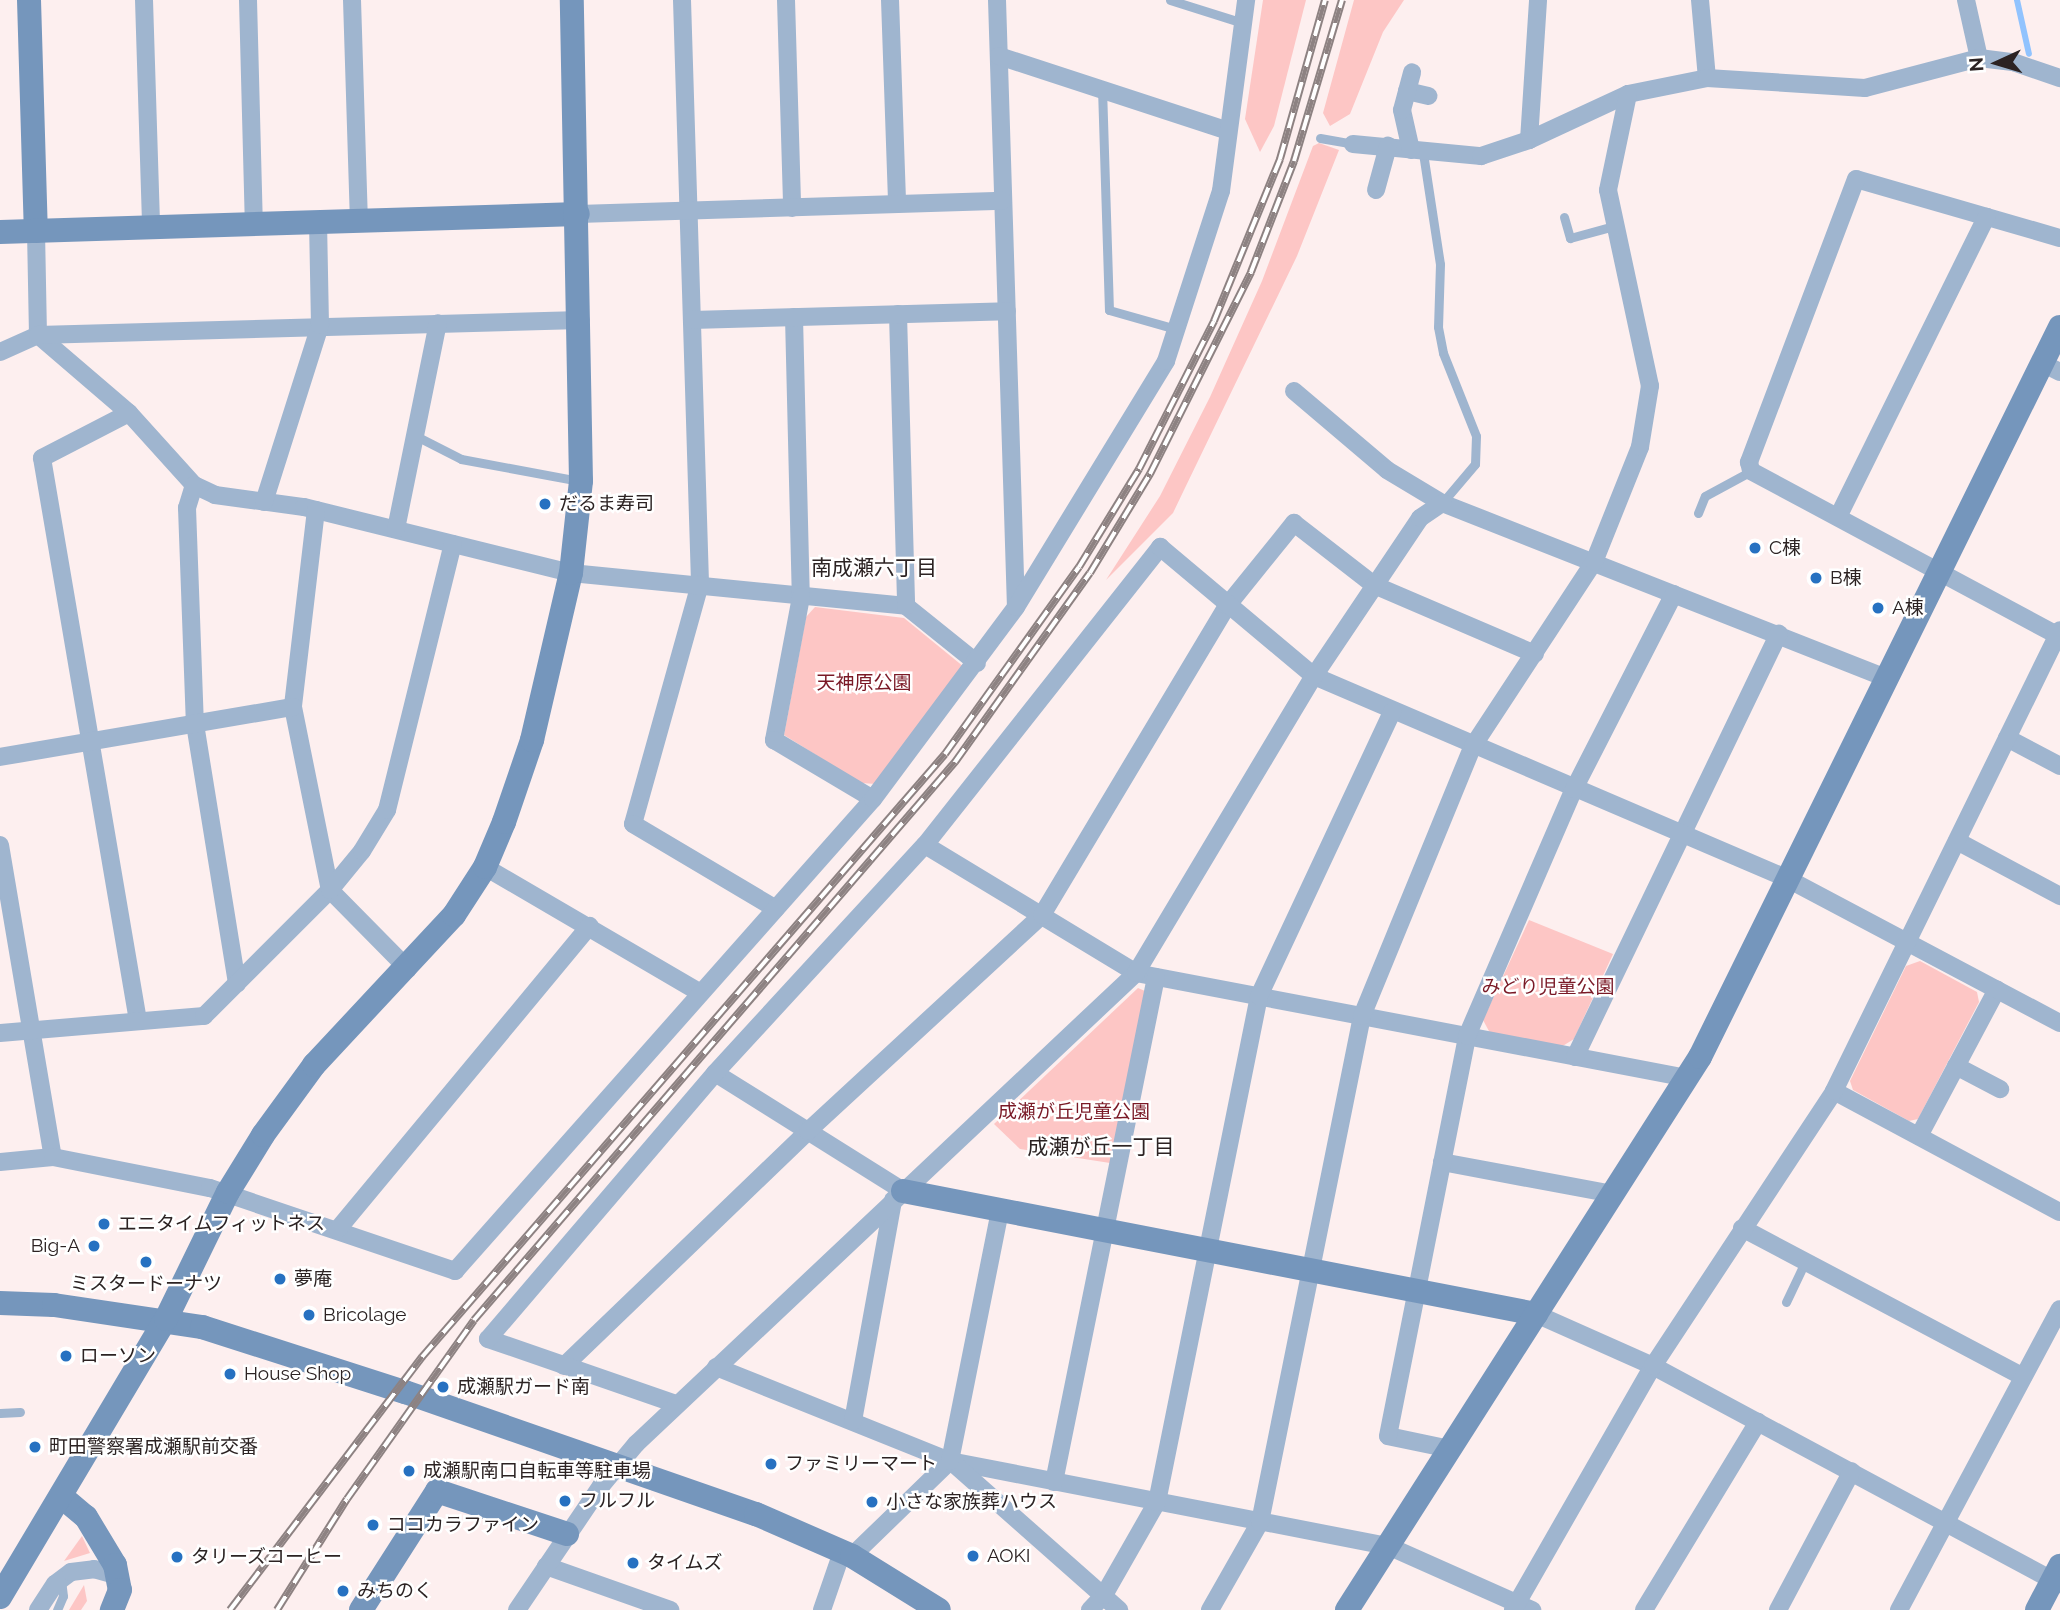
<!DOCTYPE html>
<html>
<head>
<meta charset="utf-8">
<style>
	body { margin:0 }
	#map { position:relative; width:2060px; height:1610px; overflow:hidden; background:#fdefef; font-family:Raleway,"Noto Sans JP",sans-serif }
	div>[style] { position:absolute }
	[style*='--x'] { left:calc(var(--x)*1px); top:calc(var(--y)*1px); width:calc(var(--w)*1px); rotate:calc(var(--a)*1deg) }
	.green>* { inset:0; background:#fdc6c5 }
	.stream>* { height:6px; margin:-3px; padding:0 3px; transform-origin:3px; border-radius:3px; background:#91c3fe }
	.lane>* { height:9px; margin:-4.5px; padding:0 4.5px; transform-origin:4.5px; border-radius:4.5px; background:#9fb5cf }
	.street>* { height:18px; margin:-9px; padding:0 9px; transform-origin:9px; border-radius:9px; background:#9fb5cf }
	.secondary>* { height:24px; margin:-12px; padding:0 12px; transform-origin:12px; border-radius:12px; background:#7596bc }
	.rail>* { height:8px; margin-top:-4px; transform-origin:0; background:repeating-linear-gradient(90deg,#fff 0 16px,#8d8282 0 32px); box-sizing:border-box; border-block:2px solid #8d8282 }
	.dots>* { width:19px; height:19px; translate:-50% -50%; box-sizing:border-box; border:4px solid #fff; border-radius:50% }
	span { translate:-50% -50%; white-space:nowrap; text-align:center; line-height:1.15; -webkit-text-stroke:5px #fff; paint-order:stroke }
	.poi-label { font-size:19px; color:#2c2323 }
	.left { translate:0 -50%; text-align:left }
	.right { translate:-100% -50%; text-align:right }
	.park-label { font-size:19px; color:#7a1926 }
	.neighbourhood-label { font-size:21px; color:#2c2323 }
	.north { position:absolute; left:1962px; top:28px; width:70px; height:70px; -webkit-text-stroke:5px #fff; paint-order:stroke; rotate:266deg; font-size:19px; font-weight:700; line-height:28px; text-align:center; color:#2c2323 }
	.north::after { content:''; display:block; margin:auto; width:24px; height:32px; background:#2c2323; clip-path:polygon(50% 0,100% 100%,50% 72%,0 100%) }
</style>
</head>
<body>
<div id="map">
	<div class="green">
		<div style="clip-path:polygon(1263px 0,1306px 0,1274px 126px,1260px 152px,1245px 119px)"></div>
		<div style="clip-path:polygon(1354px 0,1404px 0,1383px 32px,1350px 114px,1330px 126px,1323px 113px)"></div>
		<div style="clip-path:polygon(1319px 143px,1339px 150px,1297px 256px,1184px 490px,1173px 513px,1106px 580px,1160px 496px,1210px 397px,1262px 281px,1313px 146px)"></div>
		<div style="clip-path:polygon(815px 607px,904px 618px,964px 667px,876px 784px,861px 783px,784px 735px,806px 617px)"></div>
		<div style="clip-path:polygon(1529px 920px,1613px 954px,1574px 1039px,1561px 1047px,1490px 1033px,1483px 1020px)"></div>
		<div style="clip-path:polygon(1920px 961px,1977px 992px,1979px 1002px,1918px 1119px,1909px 1121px,1853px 1090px,1850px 1081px,1906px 966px)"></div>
		<div style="clip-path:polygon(1138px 988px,1145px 991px,1110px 1163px,1020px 1149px,994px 1124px)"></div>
		<div style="clip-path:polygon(82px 1536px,90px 1553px,64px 1561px)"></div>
		<div style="clip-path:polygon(84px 1585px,87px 1601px,81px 1610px,69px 1610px)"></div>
	</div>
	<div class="stream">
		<div style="--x:2017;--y:0;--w:55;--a:77.5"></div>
	</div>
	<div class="lane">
		<div style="--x:1170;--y:0;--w:77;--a:17.5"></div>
		<div style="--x:1102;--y:88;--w:222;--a:88.2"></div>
		<div style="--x:1109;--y:310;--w:70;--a:15.8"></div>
		<div style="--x:1320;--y:138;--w:34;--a:10"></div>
		<div style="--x:1423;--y:153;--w:112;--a:81.3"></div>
		<div style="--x:1440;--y:264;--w:63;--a:91.8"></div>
		<div style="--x:1438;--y:327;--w:26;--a:79"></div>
		<div style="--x:1443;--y:353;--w:89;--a:68.3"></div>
		<div style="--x:1476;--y:436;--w:28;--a:92"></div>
		<div style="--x:1475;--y:464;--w:51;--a:130.2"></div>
		<div style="--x:1564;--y:217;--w:22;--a:74"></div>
		<div style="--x:1570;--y:238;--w:46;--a:-15.3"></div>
		<div style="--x:418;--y:437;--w:48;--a:27.1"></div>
		<div style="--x:461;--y:459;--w:121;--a:10.5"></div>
		<div style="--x:1698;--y:513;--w:18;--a:-68"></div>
		<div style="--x:1705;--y:496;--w:52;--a:-28.5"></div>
		<div style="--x:1786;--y:1302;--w:44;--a:-64.6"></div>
		<div style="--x:0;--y:1413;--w:20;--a:-3"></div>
		<div style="--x:57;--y:1610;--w:15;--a:-67"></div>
		<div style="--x:63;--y:1596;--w:17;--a:-97"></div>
	</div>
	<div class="street">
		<div style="--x:144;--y:0;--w:226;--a:88.2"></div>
		<div style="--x:248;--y:0;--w:224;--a:88.5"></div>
		<div style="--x:352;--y:0;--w:222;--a:88.2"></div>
		<div style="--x:682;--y:0;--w:584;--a:88.23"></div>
		<div style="--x:700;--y:584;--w:249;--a:105.6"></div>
		<div style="--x:633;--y:824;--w:166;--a:30.7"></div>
		<div style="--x:786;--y:0;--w:208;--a:88.3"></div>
		<div style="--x:890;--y:0;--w:204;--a:88"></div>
		<div style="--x:997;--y:0;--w:607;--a:88.21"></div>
		<div style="--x:1700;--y:0;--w:78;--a:84.9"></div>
		<div style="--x:1966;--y:0;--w:59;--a:77.4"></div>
		<div style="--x:999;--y:56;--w:241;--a:18.1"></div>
		<div style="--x:1407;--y:91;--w:22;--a:13"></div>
		<div style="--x:1529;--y:140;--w:140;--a:-86.3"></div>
		<div style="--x:1353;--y:144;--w:129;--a:5.4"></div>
		<div style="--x:1481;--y:156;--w:51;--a:-18.4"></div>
		<div style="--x:1529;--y:140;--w:109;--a:-24.9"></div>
		<div style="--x:1628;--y:94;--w:81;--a:-11.4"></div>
		<div style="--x:1707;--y:78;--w:158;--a:3.6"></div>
		<div style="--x:1865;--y:88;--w:118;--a:-14.7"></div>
		<div style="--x:1979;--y:58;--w:34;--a:7"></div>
		<div style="--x:2013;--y:62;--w:50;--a:18.8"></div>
		<div style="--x:1411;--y:150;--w:41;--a:-102.7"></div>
		<div style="--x:1402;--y:110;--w:39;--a:-75"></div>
		<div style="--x:1376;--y:190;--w:46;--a:-74.7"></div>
		<div style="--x:578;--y:214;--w:425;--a:-1.8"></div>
		<div style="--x:36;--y:231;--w:104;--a:88.9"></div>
		<div style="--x:38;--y:335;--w:120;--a:40.6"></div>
		<div style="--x:129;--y:413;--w:97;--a:47.9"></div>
		<div style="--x:194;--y:485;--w:23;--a:25"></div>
		<div style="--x:215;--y:495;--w:90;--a:7.7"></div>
		<div style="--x:304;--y:507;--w:275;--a:13.9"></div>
		<div style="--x:571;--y:573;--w:337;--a:5.6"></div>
		<div style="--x:906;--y:606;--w:91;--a:38.8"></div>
		<div style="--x:2060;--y:238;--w:212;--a:-163.9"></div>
		<div style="--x:1856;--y:179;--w:303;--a:110.7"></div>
		<div style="--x:1749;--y:462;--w:9;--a:77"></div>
		<div style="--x:1751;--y:471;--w:351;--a:28.2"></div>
		<div style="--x:898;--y:314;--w:292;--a:88.4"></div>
		<div style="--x:794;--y:317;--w:280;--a:88.6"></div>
		<div style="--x:801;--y:597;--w:146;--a:100.7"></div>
		<div style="--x:774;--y:740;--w:115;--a:30.8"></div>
		<div style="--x:692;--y:320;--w:315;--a:-1.6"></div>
		<div style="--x:0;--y:352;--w:42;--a:-24.1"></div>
		<div style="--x:38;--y:335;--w:543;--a:-1.58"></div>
		<div style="--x:2042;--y:363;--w:20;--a:27"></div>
		<div style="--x:1294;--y:391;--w:122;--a:40.3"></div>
		<div style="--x:1387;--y:470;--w:64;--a:31"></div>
		<div style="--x:1442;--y:503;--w:477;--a:21.5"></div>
		<div style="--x:129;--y:413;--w:98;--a:152.7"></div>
		<div style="--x:42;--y:458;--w:571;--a:80.32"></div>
		<div style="--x:194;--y:485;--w:24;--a:107"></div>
		<div style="--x:187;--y:508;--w:216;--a:87.9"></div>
		<div style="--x:195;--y:724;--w:263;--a:80.8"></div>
		<div style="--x:264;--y:502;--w:186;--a:-72.4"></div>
		<div style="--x:320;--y:325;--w:102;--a:-91.1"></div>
		<div style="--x:316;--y:510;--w:198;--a:96.7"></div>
		<div style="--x:293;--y:707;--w:187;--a:78.6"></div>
		<div style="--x:330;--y:890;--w:111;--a:45.4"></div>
		<div style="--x:1838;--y:517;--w:335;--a:-63.7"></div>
		<div style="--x:396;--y:529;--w:210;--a:-78.5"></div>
		<div style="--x:2007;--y:738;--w:60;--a:27.8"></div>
		<div style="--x:0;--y:757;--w:297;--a:-9.7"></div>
		<div style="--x:1957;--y:841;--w:117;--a:28.1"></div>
		<div style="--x:0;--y:845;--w:316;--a:80.4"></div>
		<div style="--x:925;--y:845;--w:247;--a:31.2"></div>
		<div style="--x:1136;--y:973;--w:561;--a:10.79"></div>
		<div style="--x:485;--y:867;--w:248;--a:30.3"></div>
		<div style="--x:0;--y:1033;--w:205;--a:-4.8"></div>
		<div style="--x:204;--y:1016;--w:178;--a:-45"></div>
		<div style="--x:330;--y:890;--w:50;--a:-50.6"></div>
		<div style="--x:362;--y:851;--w:48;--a:-58.6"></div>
		<div style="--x:387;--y:810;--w:274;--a:-76.1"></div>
		<div style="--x:1575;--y:1057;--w:470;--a:-64.3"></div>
		<div style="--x:1956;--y:1066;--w:50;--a:27.6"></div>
		<div style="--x:715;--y:1073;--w:222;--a:32.1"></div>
		<div style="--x:1834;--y:1091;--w:256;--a:28.2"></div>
		<div style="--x:1919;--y:1136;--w:166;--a:-62"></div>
		<div style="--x:0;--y:1162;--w:53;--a:-5.4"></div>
		<div style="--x:53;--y:1157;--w:160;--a:11.2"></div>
		<div style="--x:210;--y:1188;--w:259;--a:18.7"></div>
		<div style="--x:455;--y:1271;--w:630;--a:-48.47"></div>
		<div style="--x:873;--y:799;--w:239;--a:-53.3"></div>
		<div style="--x:1016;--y:607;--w:288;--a:-58.6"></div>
		<div style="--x:1166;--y:361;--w:179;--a:-72.1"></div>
		<div style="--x:1221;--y:191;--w:193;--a:-82.5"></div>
		<div style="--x:1442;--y:1162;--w:174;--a:10.6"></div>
		<div style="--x:1742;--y:1228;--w:318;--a:27.9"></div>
		<div style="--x:338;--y:1229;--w:394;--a:-50.3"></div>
		<div style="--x:1536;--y:1314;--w:128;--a:24"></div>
		<div style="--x:1653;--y:1366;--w:462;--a:28.2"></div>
		<div style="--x:564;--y:1366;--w:339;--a:-43.9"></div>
		<div style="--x:808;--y:1131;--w:318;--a:-42.7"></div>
		<div style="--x:1042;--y:915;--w:360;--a:-59.1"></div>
		<div style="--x:1227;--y:606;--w:107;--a:-51.1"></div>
		<div style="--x:1294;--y:523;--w:101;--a:37.8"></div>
		<div style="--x:1374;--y:585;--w:175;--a:23.2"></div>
		<div style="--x:716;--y:1367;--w:252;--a:21.9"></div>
		<div style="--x:950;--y:1461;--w:446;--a:11"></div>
		<div style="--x:1388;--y:1546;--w:158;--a:24"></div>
		<div style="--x:676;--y:1404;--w:199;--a:-160.9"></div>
		<div style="--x:488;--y:1339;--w:350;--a:-49.5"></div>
		<div style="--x:715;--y:1073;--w:310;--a:-47.4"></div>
		<div style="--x:925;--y:845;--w:380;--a:-51.7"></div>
		<div style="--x:1160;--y:547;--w:201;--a:40"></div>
		<div style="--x:1314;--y:676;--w:513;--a:23.17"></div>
		<div style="--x:1786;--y:878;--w:310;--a:27.9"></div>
		<div style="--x:853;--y:1421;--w:225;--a:-79.7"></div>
		<div style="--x:1450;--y:1449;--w:63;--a:-168.2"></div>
		<div style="--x:1388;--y:1436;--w:408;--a:-78.8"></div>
		<div style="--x:1467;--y:1036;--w:269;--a:-66.6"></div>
		<div style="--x:1574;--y:789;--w:219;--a:-62.9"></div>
		<div style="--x:953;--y:1463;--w:222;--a:41.5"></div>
		<div style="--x:1054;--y:1482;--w:515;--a:-78.58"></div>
		<div style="--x:852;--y:1556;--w:136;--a:-44.1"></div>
		<div style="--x:950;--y:1461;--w:256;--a:-78.7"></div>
		<div style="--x:546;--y:1566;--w:132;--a:19.5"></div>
		<div style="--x:38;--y:1610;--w:31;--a:-57"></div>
		<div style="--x:55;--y:1584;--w:20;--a:-37"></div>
		<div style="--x:71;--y:1572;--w:23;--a:-7"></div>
		<div style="--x:94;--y:1569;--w:25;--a:16"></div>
		<div style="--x:517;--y:1610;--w:150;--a:-55.9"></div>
		<div style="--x:601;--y:1486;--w:55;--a:-50.2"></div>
		<div style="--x:636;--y:1444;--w:687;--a:-43.29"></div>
		<div style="--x:1136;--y:973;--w:346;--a:-59.1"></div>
		<div style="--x:1314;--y:676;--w:190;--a:-56.1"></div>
		<div style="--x:1420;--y:518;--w:27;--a:-34"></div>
		<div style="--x:822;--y:1610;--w:61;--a:-71"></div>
		<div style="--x:1090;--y:1610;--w:21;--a:-47"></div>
		<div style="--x:1104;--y:1595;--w:107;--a:-60.3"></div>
		<div style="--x:1157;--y:1502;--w:516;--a:-78.6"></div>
		<div style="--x:1259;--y:996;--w:314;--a:-64.9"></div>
		<div style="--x:1210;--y:1610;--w:101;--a:-60.4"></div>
		<div style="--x:1260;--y:1522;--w:516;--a:-78.6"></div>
		<div style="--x:1362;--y:1016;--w:292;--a:-67.7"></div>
		<div style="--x:1473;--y:746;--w:220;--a:-56.7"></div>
		<div style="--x:1594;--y:562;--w:124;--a:-68.2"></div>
		<div style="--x:1640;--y:447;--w:62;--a:-80.7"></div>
		<div style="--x:1650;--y:386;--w:200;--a:-102.1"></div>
		<div style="--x:1608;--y:190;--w:98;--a:-78.2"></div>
		<div style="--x:1513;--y:1610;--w:281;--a:-60.2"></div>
		<div style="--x:1653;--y:1366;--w:329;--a:-56.6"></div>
		<div style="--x:1834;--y:1091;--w:513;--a:-63.88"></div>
		<div style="--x:1644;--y:1610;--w:220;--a:-58.8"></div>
		<div style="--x:1778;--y:1610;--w:157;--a:-62"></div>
		<div style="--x:1899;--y:1610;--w:341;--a:-61.9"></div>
	</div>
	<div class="secondary">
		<div style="--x:29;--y:0;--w:231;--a:88.3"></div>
		<div style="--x:0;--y:232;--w:578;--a:-1.78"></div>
		<div style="--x:903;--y:1191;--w:645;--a:11"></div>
		<div style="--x:0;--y:1303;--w:54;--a:2.1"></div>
		<div style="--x:54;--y:1305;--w:150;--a:8.5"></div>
		<div style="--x:202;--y:1327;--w:213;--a:17.8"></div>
		<div style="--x:405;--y:1392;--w:372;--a:19.2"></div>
		<div style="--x:756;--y:1514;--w:105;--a:23.6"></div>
		<div style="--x:852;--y:1556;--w:102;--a:31.8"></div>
		<div style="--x:62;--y:1497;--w:31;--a:40"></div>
		<div style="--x:86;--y:1517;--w:56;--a:58.9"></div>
		<div style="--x:115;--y:1565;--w:25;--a:79"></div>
		<div style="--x:120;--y:1590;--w:22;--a:112"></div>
		<div style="--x:0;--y:1597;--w:324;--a:-59.2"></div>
		<div style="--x:166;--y:1319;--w:141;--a:-64"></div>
		<div style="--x:228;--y:1192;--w:67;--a:-58.4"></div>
		<div style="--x:263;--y:1135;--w:87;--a:-53.9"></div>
		<div style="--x:314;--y:1065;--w:205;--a:-47"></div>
		<div style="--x:454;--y:915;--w:57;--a:-57.1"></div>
		<div style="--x:485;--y:867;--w:49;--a:-67.1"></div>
		<div style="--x:504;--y:822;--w:87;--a:-71.1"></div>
		<div style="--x:532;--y:740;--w:171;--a:-76.9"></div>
		<div style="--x:571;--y:573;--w:93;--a:-83.8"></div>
		<div style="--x:581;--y:481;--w:481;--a:-91.1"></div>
		<div style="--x:361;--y:1610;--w:141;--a:-57.4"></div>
		<div style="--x:437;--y:1491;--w:137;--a:18.3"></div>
		<div style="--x:1347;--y:1610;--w:656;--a:-57.45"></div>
		<div style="--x:1700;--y:1057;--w:814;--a:-63.75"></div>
		<div style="--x:2037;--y:1610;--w:50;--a:-62.4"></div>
	</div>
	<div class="rail">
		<div style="--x:230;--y:1610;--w:318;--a:-52.8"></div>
		<div style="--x:422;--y:1357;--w:798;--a:-49.06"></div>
		<div style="--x:945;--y:754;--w:230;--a:-54.4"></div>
		<div style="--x:1079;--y:567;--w:115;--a:-58.5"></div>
		<div style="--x:1139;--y:469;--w:166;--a:-63.1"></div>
		<div style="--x:1214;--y:321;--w:175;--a:-67.8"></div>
		<div style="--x:1280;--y:159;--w:165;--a:-74.2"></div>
		<div style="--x:277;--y:1610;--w:131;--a:-57.8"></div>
		<div style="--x:347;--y:1499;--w:219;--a:-54.6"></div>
		<div style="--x:474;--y:1320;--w:737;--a:-49.24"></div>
		<div style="--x:955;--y:762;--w:232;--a:-54.5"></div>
		<div style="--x:1090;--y:573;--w:116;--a:-58.8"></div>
		<div style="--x:1150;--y:474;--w:226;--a:-63.4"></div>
		<div style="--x:1251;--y:272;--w:119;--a:-68.8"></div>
		<div style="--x:1294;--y:161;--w:168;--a:-73.4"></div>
	</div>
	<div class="dots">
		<div style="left:545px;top:504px;background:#2671c1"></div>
		<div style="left:1755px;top:548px;background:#2671c1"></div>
		<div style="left:1816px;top:578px;background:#2671c1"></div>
		<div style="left:1878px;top:608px;background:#2671c1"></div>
		<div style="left:104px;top:1224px;background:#2671c1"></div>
		<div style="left:94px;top:1246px;background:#2671c1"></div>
		<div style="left:146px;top:1262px;background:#2671c1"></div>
		<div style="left:280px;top:1279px;background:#2671c1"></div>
		<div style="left:309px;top:1315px;background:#2671c1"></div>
		<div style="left:66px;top:1356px;background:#2671c1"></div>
		<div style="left:230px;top:1374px;background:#2671c1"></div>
		<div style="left:443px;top:1387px;background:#2671c1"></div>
		<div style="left:35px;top:1447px;background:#2671c1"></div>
		<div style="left:771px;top:1464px;background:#2671c1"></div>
		<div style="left:409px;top:1471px;background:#2671c1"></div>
		<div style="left:565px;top:1501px;background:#2671c1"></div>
		<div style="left:872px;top:1502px;background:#2671c1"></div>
		<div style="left:373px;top:1525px;background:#2671c1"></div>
		<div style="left:973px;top:1556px;background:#2671c1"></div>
		<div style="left:177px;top:1557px;background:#2671c1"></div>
		<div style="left:633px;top:1563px;background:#2671c1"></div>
		<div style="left:343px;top:1591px;background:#2671c1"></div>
	</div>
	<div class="poi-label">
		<span class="left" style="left:559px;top:504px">だるま寿司</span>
		<span class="left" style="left:1769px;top:548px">C棟</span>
		<span class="left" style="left:1830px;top:578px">B棟</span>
		<span class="left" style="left:1892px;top:608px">A棟</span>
		<span class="left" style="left:118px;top:1224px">エニタイムフィットネス</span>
		<span class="right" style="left:80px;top:1246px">Big-A</span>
		<span class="left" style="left:294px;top:1279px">夢庵</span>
		<span style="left:146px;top:1284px">ミスタードーナツ</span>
		<span class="left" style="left:323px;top:1315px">Bricolage</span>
		<span class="left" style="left:80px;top:1356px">ローソン</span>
		<span class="left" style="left:244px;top:1374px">House Shop</span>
		<span class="left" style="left:457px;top:1387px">成瀬駅ガード南</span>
		<span class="left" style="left:49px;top:1447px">町田警察署成瀬駅前交番</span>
		<span class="left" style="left:785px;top:1464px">ファミリーマート</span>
		<span class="left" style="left:423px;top:1471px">成瀬駅南口自転車等駐車場</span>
		<span class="left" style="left:579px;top:1501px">フルフル</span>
		<span class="left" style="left:886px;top:1502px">小さな家族葬ハウス</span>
		<span class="left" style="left:387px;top:1525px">ココカラファイン</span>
		<span class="left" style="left:987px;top:1556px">AOKI</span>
		<span class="left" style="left:191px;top:1557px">タリーズコーヒー</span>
		<span class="left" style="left:647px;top:1563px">タイムズ</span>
		<span class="left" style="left:357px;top:1591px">みちのく</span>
	</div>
	<div class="park-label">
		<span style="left:864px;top:683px">天神原公園</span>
		<span style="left:1548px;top:987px">みどり児童公園</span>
		<span style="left:1074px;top:1112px">成瀬が丘児童公園</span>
	</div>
	<div class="neighbourhood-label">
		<span style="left:874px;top:568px">南成瀬六丁目</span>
		<span style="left:1101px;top:1147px">成瀬が丘一丁目</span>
	</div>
	<div class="north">N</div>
</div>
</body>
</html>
